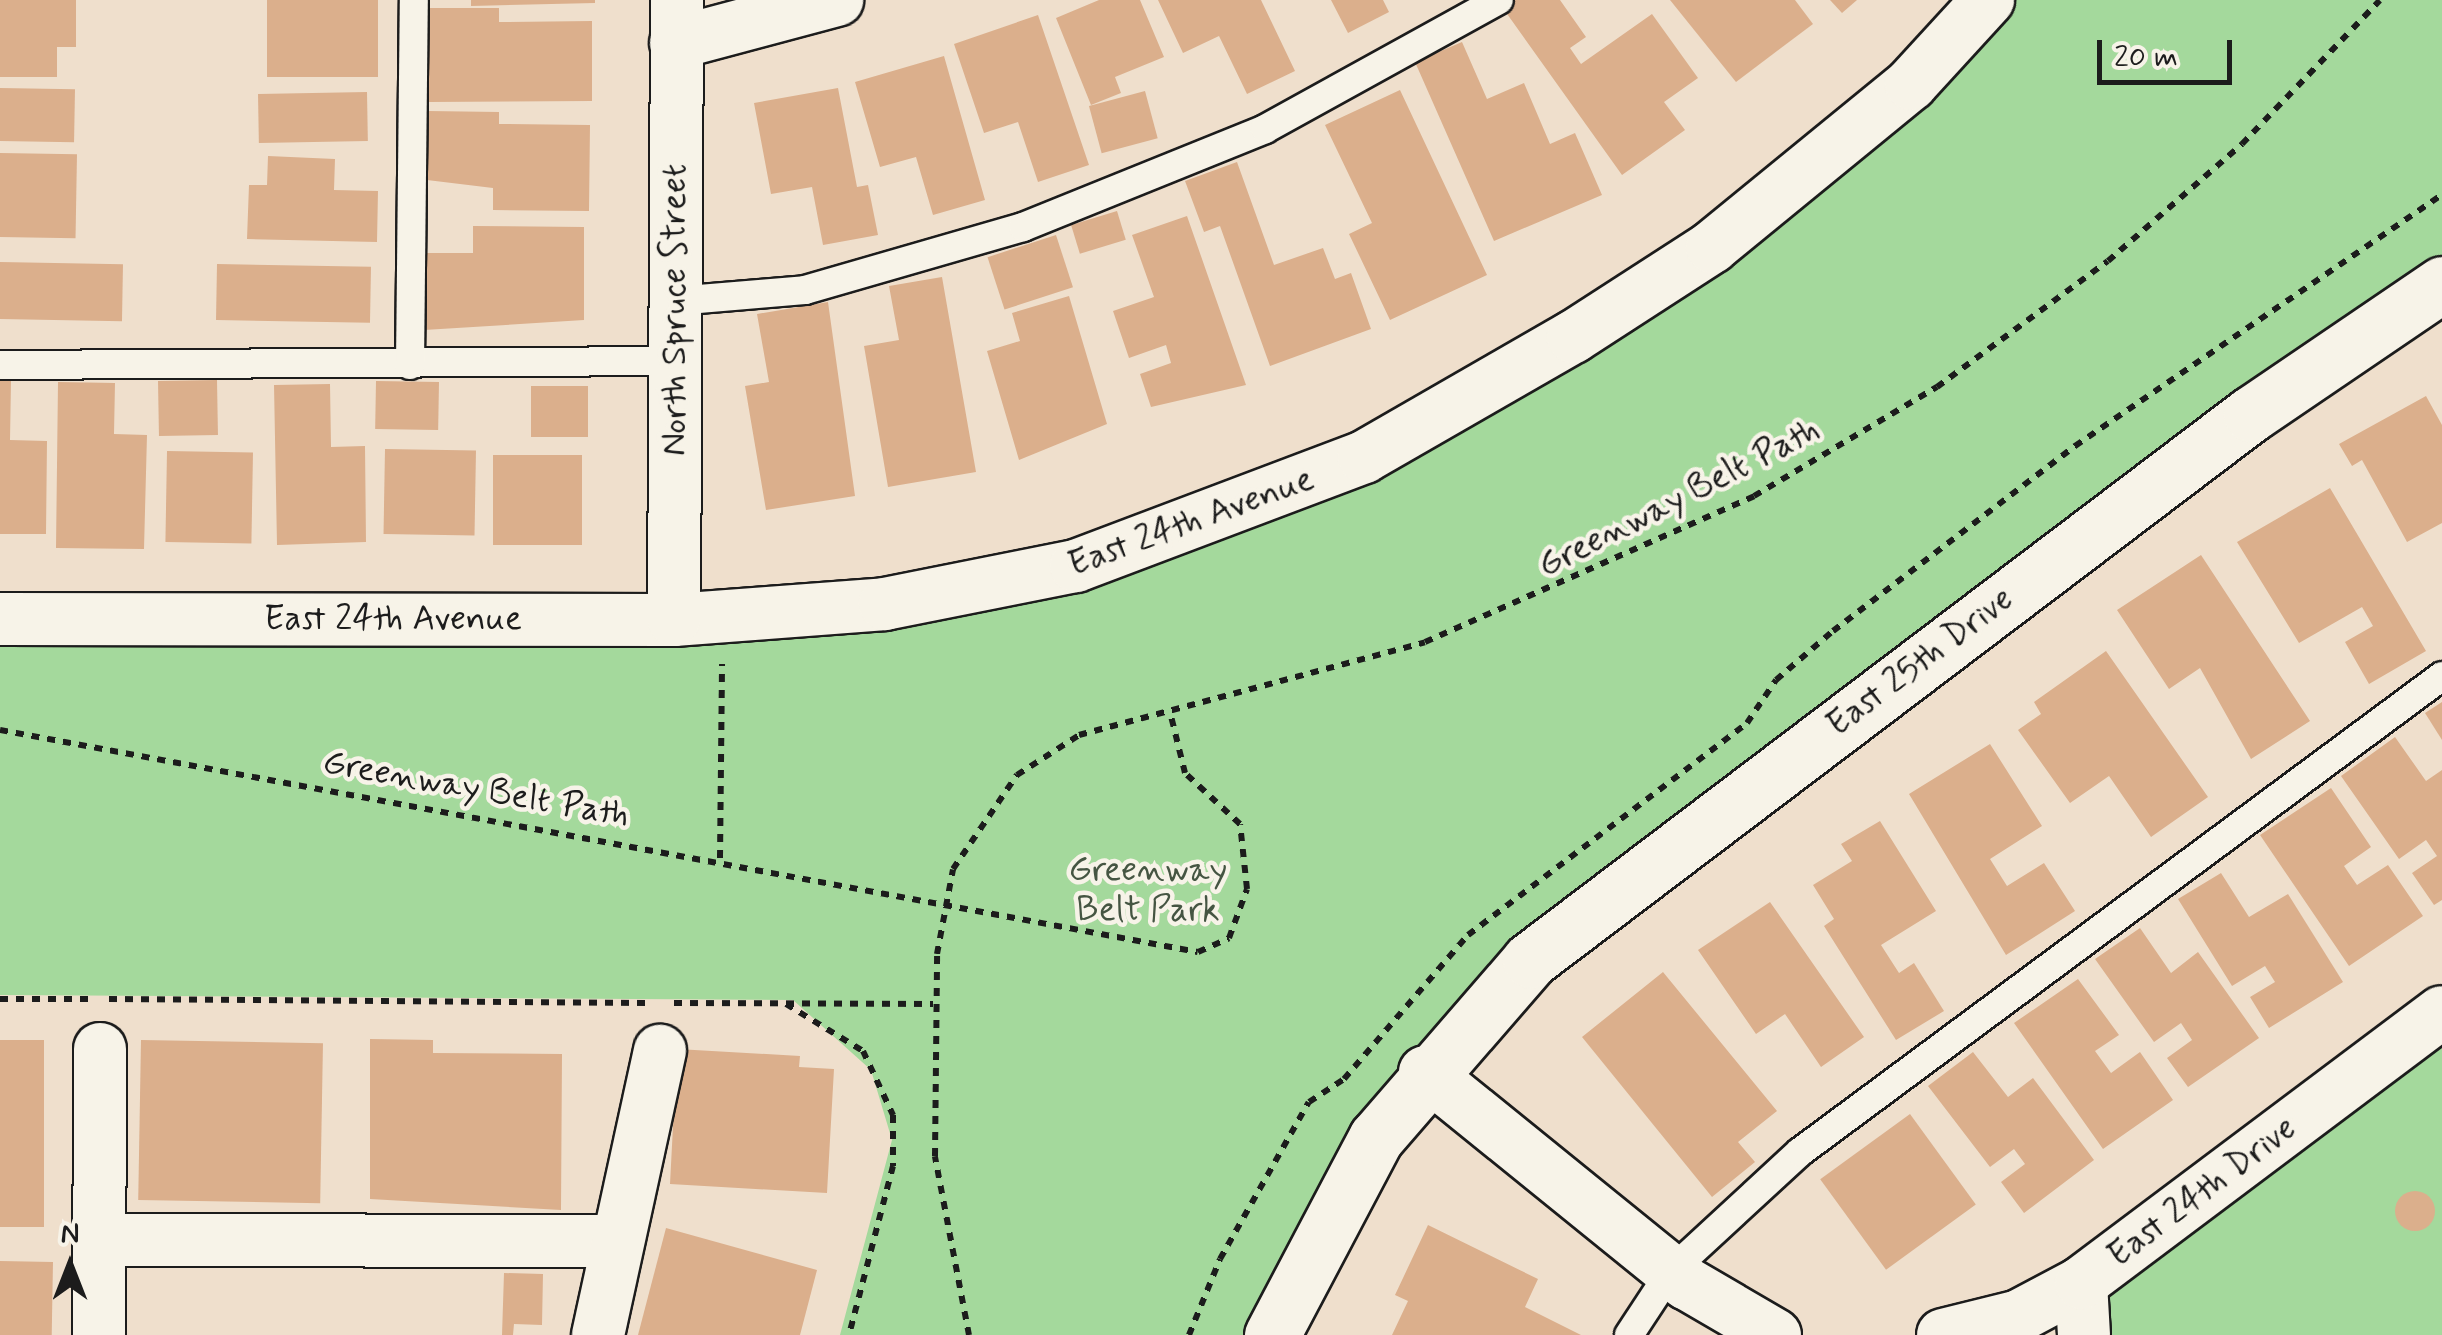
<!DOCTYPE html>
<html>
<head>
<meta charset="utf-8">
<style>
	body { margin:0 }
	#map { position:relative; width:2442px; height:1335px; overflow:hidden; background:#efdfcc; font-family:Mynerve,sans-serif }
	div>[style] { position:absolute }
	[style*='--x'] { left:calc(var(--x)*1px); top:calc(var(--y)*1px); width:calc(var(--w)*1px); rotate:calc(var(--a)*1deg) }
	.green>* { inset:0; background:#a4d99c }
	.building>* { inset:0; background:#dbaf8c; transform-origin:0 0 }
	.round { border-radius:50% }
	.path>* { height:6px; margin-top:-3px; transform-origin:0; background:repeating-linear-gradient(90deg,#1c1c1c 0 8px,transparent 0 16px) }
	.roads { filter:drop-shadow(2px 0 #1c1c1c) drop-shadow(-2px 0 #1c1c1c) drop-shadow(0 2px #1c1c1c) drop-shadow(0 -2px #1c1c1c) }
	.service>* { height:28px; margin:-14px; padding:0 14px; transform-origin:14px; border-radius:14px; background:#f7f3e8 }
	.minor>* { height:52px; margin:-26px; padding:0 26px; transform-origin:26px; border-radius:26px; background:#f7f3e8 }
	.tertiary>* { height:55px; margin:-27.5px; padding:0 27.5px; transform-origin:27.5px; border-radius:27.5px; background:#f7f3e8 }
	span { translate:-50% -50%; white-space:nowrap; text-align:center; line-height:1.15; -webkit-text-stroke:9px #f7f3e8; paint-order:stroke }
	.street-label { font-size:35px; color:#1c1c1c }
	.park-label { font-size:35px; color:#455542 }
	.north { position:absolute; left:20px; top:1215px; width:100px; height:100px; -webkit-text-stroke:8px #f7f3e8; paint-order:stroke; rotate:0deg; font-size:28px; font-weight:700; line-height:40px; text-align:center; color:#1c1c1c }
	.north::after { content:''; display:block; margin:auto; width:35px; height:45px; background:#1c1c1c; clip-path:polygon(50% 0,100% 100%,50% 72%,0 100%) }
	.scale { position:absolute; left:2097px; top:40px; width:135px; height:45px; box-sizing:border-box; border:5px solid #1c1c1c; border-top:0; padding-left:12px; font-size:30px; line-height:35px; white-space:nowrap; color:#1c1c1c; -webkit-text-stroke:8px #f7f3e8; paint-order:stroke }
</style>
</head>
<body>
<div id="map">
	<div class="green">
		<div style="clip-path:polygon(1990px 0,2442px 0,2442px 287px,1425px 1072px,1274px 1335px,840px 1335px,892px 1140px,871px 1070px,793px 1000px,0 995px,0 618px,674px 620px,1229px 513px,1652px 285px)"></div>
		<div style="clip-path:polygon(2442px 1012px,2442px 1335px,2084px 1335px,2081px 1283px)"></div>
	</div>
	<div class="building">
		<div style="clip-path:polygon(0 0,76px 0,76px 47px,57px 47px,57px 77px,0 77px)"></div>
		<div style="left:267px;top:0;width:111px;height:77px"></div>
		<div style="clip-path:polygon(471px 0,595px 0,595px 3px,471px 6px)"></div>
		<div style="clip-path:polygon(1099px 0,1140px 0,1164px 57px,1115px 77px,1121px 93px,1091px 105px,1056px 18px)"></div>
		<div style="clip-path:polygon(1158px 0,1261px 0,1295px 71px,1247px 94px,1219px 36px,1183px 53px)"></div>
		<div style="clip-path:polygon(1331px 0,1383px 0,1389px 12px,1348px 33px)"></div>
		<div style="clip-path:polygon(1506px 0,1560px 0,1586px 37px,1570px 48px,1581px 64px,1652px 14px,1698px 78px,1664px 102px,1685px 130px,1622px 175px,1500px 4px)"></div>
		<div style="clip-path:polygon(1670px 0,1795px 0,1813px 24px,1736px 82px)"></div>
		<div style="clip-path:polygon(1830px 0,1857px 0,1842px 13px)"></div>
		<div style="clip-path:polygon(428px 8px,499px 8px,499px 22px,592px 21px,592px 101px,428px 102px)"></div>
		<div style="clip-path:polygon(1038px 15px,1089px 165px,1038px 182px,1018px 122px,984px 133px,954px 44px)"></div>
		<div style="clip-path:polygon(1462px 42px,1487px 99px,1524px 83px,1550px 144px,1575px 133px,1602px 195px,1494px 241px,1415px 62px)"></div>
		<div style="clip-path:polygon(944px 56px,985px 200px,933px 215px,916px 157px,880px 167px,855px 82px)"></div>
		<div style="left:0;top:88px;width:75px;height:53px;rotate:1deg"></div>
		<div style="clip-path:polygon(838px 88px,857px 187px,868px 185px,878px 235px,823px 245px,812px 187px,771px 194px,754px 103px)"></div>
		<div style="clip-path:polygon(1400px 90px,1487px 275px,1390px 320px,1349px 234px,1372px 223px,1325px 125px)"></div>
		<div style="left:1145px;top:91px;width:49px;height:58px;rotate:75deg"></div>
		<div style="left:367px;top:92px;width:49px;height:109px;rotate:89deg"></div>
		<div style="clip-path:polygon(428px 111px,499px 112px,499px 124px,590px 125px,589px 211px,493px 210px,493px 188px,427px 180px)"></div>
		<div style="left:0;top:153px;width:77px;height:84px;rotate:1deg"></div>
		<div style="clip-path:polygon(268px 156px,335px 159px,334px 190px,378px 191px,377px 242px,247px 239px,249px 185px,267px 185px)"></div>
		<div style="clip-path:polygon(1237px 162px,1274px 265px,1323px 248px,1335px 279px,1351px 273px,1371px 329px,1270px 366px,1220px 226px,1204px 232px,1185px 181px)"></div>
		<div style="left:1117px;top:211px;width:30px;height:48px;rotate:73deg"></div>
		<div style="clip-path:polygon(1187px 216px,1246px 385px,1151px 407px,1140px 374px,1171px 363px,1166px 345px,1129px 358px,1113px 311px,1154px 297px,1132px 235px)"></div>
		<div style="clip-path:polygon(473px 226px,584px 227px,584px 320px,424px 330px,424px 253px,473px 253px)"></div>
		<div style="left:1056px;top:235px;width:55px;height:72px;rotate:72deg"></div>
		<div style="left:0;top:262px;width:123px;height:57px;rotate:1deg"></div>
		<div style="left:217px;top:264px;width:154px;height:56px;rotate:1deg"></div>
		<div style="clip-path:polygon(942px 277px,976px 472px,888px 487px,864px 346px,899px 340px,889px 286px)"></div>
		<div style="clip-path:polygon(1069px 296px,1107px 424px,1019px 460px,987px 351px,1020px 341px,1012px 313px)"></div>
		<div style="clip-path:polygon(828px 302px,855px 496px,766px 510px,745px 386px,769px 382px,757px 314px)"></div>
		<div style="clip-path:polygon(0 380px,11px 380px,10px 440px,47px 441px,46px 534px,0 534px)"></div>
		<div style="left:217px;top:380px;width:55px;height:59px;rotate:89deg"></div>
		<div style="left:376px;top:381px;width:63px;height:48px;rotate:1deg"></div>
		<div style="clip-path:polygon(58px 382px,115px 383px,114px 434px,147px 435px,144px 549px,56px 548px)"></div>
		<div style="clip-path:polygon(330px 384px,331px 447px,365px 446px,366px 542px,277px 545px,274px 385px)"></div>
		<div style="left:588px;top:386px;width:51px;height:57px;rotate:90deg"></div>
		<div style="clip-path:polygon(2426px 396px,2442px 425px,2442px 523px,2407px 542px,2362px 460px,2352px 466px,2339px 444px)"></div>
		<div style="left:385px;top:449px;width:91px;height:85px;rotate:1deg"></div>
		<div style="left:167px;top:451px;width:86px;height:91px;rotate:1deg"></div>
		<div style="left:493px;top:455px;width:89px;height:90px"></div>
		<div style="clip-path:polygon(2330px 488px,2426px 651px,2369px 684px,2345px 642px,2373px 626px,2362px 607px,2299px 643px,2237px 542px)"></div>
		<div style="clip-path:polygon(2201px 555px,2310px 721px,2251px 759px,2200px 668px,2169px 689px,2117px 610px)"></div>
		<div style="clip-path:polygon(2106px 651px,2208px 797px,2151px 837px,2109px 776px,2070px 803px,2018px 730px,2041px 714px,2034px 702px)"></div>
		<div style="clip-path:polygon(2442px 702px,2442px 740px,2425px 713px)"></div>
		<div style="clip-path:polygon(2395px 737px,2426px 781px,2442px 770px,2442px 900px,2434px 905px,2412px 873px,2437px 856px,2426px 840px,2399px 859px,2341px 776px)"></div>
		<div style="clip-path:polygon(1990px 744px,2042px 826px,1990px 859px,2007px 886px,2044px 863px,2075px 911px,2006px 955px,1909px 794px)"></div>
		<div style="clip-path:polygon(2331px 788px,2371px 847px,2344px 866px,2357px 885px,2388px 865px,2423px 916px,2349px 966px,2260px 835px)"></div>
		<div style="clip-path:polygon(1880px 821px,1936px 911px,1881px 945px,1899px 973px,1914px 963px,1944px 1011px,1896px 1040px,1824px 926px,1834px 919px,1813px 885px,1852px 861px,1841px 844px)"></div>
		<div style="clip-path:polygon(2221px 873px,2249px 917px,2288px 894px,2343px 982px,2269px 1028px,2250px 997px,2275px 982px,2265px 966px,2232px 986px,2178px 899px)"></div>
		<div style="clip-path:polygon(1770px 902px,1864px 1037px,1821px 1067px,1785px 1014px,1756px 1034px,1698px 950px)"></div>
		<div style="clip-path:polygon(2140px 928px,2171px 973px,2198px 952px,2259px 1038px,2188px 1087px,2167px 1058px,2192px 1040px,2181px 1023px,2154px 1042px,2095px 959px)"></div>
		<div style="clip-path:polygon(1663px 972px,1777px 1111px,1738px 1142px,1755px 1162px,1712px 1197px,1582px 1037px)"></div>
		<div style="clip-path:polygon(2078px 979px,2119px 1035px,2095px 1051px,2111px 1073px,2140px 1052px,2173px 1100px,2103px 1149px,2014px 1023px)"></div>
		<div style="clip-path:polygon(370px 1039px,433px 1040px,433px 1053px,562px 1054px,561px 1210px,370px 1199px)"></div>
		<div style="left:0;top:1040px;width:44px;height:187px"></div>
		<div style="left:141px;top:1040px;width:182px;height:160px;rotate:1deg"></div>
		<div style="clip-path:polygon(677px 1049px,800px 1056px,799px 1067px,834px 1069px,827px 1193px,670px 1184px)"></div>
		<div style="clip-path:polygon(1973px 1052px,2008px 1097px,2033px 1078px,2094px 1160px,2024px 1213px,2001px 1182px,2025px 1164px,2014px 1149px,1990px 1167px,1928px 1086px)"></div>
		<div style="left:1910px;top:1114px;width:112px;height:111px;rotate:54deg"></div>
		<div class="round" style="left:2395px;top:1191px;width:40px;height:40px"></div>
		<div style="clip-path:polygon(1428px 1225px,1538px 1279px,1525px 1307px,1581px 1335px,1392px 1335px,1408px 1301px,1395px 1295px)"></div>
		<div style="clip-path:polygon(666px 1228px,817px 1270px,800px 1335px,638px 1335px)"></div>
		<div style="left:0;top:1261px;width:53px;height:74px;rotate:1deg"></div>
		<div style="clip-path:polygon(504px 1273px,543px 1274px,542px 1325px,514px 1324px,513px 1335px,502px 1335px)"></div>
	</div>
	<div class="path">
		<div style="--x:0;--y:730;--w:1218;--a:10.5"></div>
		<div style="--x:1198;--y:952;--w:34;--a:-24"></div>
		<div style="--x:1229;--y:938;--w:52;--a:-69.8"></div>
		<div style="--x:1247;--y:889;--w:65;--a:-96.1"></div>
		<div style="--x:1240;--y:824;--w:75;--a:-137.2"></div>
		<div style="--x:1185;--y:773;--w:63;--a:-103.8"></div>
		<div style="--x:720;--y:858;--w:194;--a:-89.4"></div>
		<div style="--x:0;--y:999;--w:91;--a:0"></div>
		<div style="--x:109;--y:999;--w:537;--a:0.43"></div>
		<div style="--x:674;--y:1003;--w:259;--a:0.2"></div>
		<div style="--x:786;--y:1004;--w:90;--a:31.4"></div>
		<div style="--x:863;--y:1051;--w:71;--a:64.9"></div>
		<div style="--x:893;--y:1115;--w:51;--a:90"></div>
		<div style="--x:893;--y:1166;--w:175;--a:104.6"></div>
		<div style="--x:969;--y:1335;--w:182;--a:-100.8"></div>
		<div style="--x:935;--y:1156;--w:202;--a:-89.4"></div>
		<div style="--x:937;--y:954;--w:86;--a:-79.3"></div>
		<div style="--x:953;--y:869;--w:114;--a:-55.8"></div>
		<div style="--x:1017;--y:775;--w:74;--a:-32.8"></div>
		<div style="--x:1079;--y:735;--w:358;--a:-15"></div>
		<div style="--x:1425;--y:642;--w:360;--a:-23.9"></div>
		<div style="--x:1754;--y:496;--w:213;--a:-30.8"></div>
		<div style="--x:1937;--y:387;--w:212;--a:-36.4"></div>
		<div style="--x:2108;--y:261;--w:178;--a:-41.1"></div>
		<div style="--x:2242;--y:144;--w:199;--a:-46.2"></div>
		<div style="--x:1189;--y:1335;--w:82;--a:-67.8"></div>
		<div style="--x:1220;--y:1259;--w:180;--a:-60.5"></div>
		<div style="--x:1309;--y:1102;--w:42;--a:-33.3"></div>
		<div style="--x:1344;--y:1079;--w:190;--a:-49.3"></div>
		<div style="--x:1468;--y:935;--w:350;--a:-37.2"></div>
		<div style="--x:1747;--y:723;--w:52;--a:-56"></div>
		<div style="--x:1776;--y:680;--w:75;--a:-40.7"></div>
		<div style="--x:1833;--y:631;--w:305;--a:-37.4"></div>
		<div style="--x:2075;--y:446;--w:445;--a:-34.4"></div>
	</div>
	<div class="roads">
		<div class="service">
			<div style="--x:675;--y:301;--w:130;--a:-4.8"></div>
			<div style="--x:805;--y:290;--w:227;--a:-16.1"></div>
			<div style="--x:1023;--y:227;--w:261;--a:-22"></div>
			<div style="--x:1265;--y:129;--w:267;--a:-28.9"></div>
			<div style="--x:0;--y:365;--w:675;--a:-0.34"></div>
			<div style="--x:410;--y:365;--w:365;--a:-89.4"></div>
			<div style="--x:1629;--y:1335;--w:77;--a:-56.7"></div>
			<div style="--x:1671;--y:1271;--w:176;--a:-42.7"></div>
			<div style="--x:1800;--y:1152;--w:799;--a:-36.55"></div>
		</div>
		<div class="minor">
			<div style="--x:676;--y:43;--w:167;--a:-15"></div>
			<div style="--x:0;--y:619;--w:674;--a:0.09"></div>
			<div style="--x:674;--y:620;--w:212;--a:-4.3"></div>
			<div style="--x:885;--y:604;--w:195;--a:-11.3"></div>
			<div style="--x:1076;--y:566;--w:308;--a:-20.7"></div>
			<div style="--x:1364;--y:457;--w:241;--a:-29.9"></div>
			<div style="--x:1573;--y:337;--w:166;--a:-32.9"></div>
			<div style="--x:1712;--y:247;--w:257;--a:-39.3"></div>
			<div style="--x:1911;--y:84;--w:114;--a:-47.5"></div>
			<div style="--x:674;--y:620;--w:620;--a:-89.72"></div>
			<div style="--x:1425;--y:1072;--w:336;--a:39"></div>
			<div style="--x:1686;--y:1283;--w:103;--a:30.3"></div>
			<div style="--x:99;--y:1240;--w:518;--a:0.11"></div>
			<div style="--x:2081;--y:1283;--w:52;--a:86.7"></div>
			<div style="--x:99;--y:1335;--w:286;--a:-89.8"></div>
			<div style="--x:598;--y:1335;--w:291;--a:-77.7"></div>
			<div style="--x:1943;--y:1335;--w:78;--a:-14"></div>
			<div style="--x:2019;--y:1316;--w:70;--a:-28"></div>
			<div style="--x:2081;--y:1283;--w:451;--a:-36.9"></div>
		</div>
		<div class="tertiary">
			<div style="--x:1272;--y:1335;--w:223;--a:-62.2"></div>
			<div style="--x:1376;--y:1138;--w:235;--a:-49.1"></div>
			<div style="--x:1530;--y:960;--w:904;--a:-37.14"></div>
			<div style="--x:2251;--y:414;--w:231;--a:-34.2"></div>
		</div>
	</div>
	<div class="street-label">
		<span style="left:675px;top:310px;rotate:-90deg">North Spruce Street</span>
		<span style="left:1679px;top:498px;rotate:-27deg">Greenway Belt Path</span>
		<span style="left:1191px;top:522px;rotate:-20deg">East 24th Avenue</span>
		<span style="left:393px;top:619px">East 24th Avenue</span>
		<span style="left:1920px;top:662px;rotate:-37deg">East 25th Drive</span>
		<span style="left:476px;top:789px;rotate:10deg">Greenway Belt Path</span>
		<span style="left:2202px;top:1192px;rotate:-37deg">East 24th Drive</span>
	</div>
	<div class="park-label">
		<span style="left:1148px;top:890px">Greenway<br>Belt Park</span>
	</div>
	<div class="north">N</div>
	<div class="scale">20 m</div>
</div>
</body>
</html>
